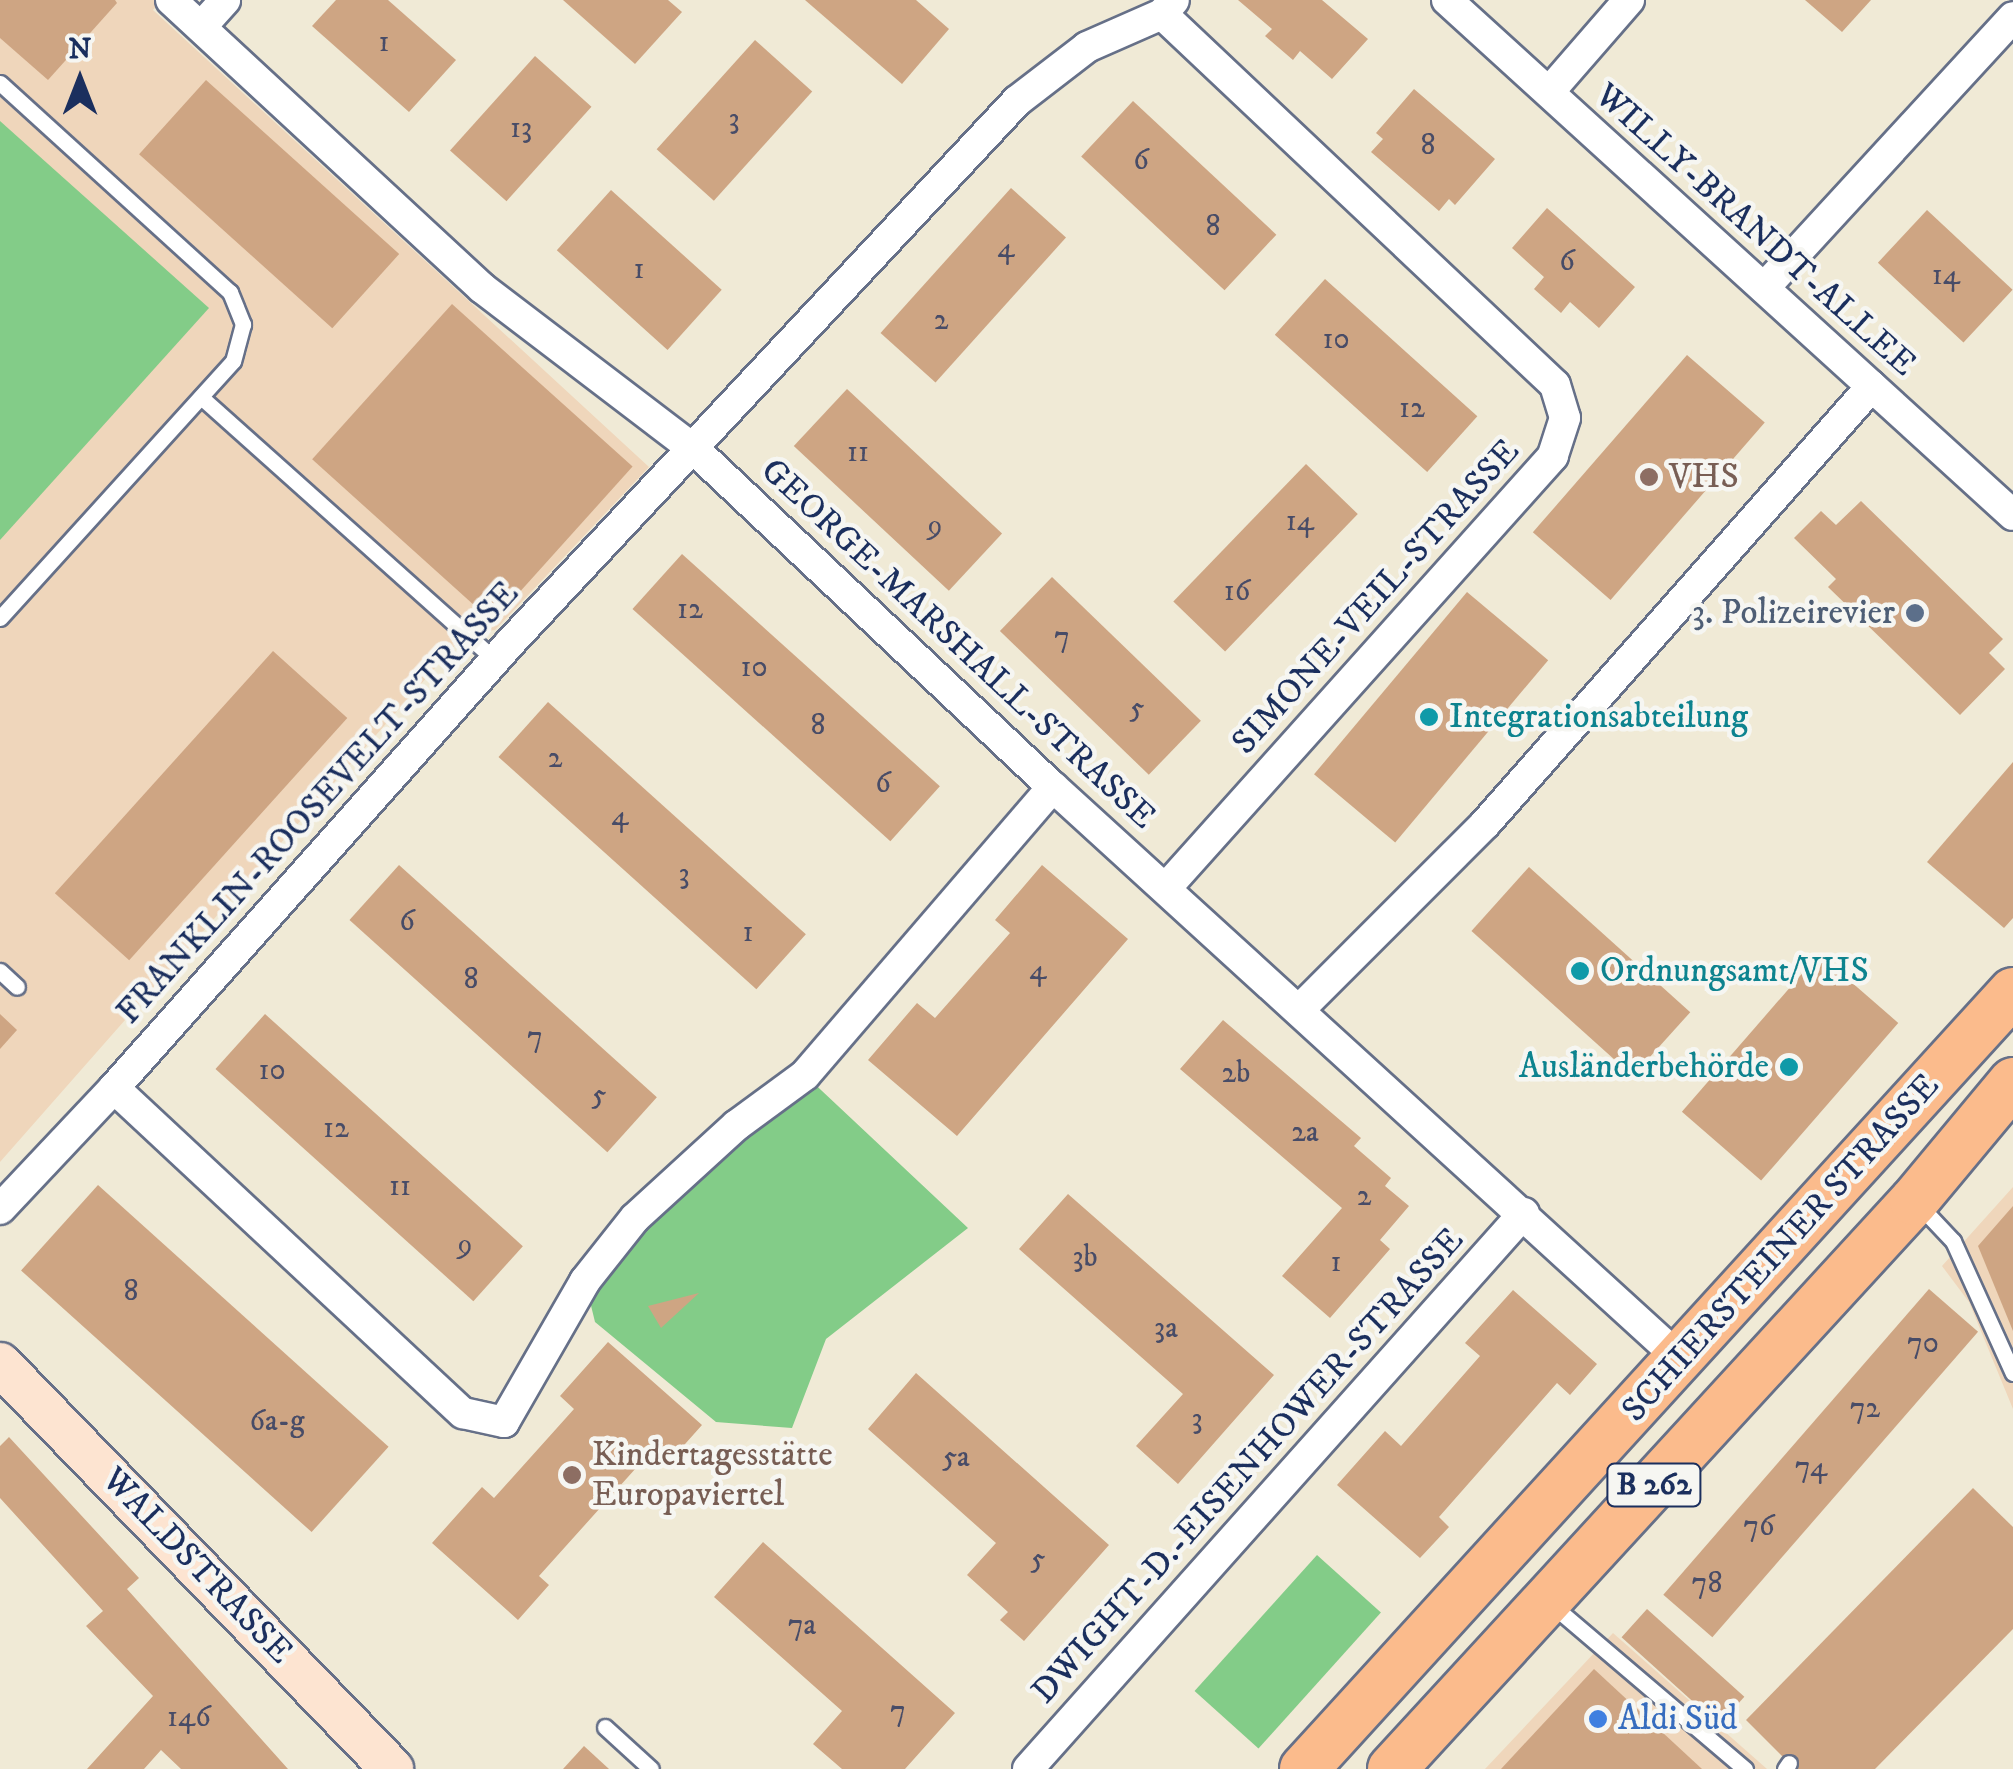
<!DOCTYPE html>
<html>
<head>
<meta charset="utf-8">
<style>
	body { margin:0 }
	#map { position:relative; width:2013px; height:1769px; overflow:hidden; background:#f0ead6; font-family:"IM FELL DW Pica",serif }
	div>[style] { position:absolute }
	[style*='--x'] { left:calc(var(--x)*1px); top:calc(var(--y)*1px); width:calc(var(--w)*1px); rotate:calc(var(--a)*1deg) }
	.built>* { inset:0; background:#efd6bb }
	.green>* { inset:0; background:#83cc88; transform-origin:0 0 }
	.building>* { inset:0; background:#cea583; transform-origin:0 0 }
	.roads { filter:drop-shadow(2px 0 #667088) drop-shadow(-2px 0 #667088) drop-shadow(0 2px #667088) drop-shadow(0 -2px #667088) }
	.lane>* { height:15px; margin:-7.5px; padding:0 7.5px; transform-origin:7.5px; border-radius:7.5px; background:#fff }
	.street>* { height:30px; margin:-15px; padding:0 15px; transform-origin:15px; border-radius:15px; background:#fff }
	.secondary>* { height:42px; margin:-21px; padding:0 21px; transform-origin:21px; border-radius:21px; background:#fde4d1 }
	.primary>* { height:48px; margin:-24px; padding:0 24px; transform-origin:24px; border-radius:24px; background:#fbbb8c }
	.dots>* { width:28px; height:28px; translate:-50% -50%; box-sizing:border-box; border:5px solid #f6f6f2; border-radius:50% }
	span { translate:-50% -50%; white-space:nowrap; text-align:center; line-height:1.15; -webkit-text-stroke:9px #f6f6f2; paint-order:stroke }
	.number-label { font-size:30px; color:#484c67 }
	.number-label span { -webkit-text-stroke-width:0 }
	.shield-label span { padding:2px 8px; background:#f6f6f2; border:2px solid; border-radius:8px; -webkit-text-stroke-width:0 }
	.shield-label { font-size:32px; color:#1b2f5e; font-weight:700 }
	.street-label { font-size:35px; color:#1b2f5e }
	.education-label { font-size:35px; color:#785e54 }
	.left { translate:0 -50%; text-align:left }
	.service-label { font-size:35px; color:#4e5e75 }
	.right { translate:-100% -50%; text-align:right }
	.culture-label { font-size:35px; color:#0d838f }
	.shop-label { font-size:35px; color:#366cbe }
	.north { position:absolute; left:30px; top:30px; width:100px; height:100px; -webkit-text-stroke:8px #f6f6f2; paint-order:stroke; rotate:0deg; font-size:28px; font-weight:700; line-height:40px; text-align:center; color:#1b2f5e }
	.north::after { content:''; display:block; margin:auto; width:35px; height:45px; background:#1b2f5e; clip-path:polygon(50% 0,100% 100%,50% 72%,0 100%) }
</style>
</head>
<body>
<div id="map">
	<div class="built">
		<div style="clip-path:polygon(0 0,161px 0,153px 10px,649px 467px,495px 630px,465px 634px,0 1162px)"></div>
		<div style="clip-path:polygon(2013px 1187px,2013px 1409px,1969px 1302px,1942px 1266px)"></div>
		<div style="clip-path:polygon(1613px 1633px,1767px 1769px,1485px 1769px)"></div>
	</div>
	<div class="green">
		<div style="clip-path:polygon(0 121px,209px 308px,0 540px)"></div>
		<div style="clip-path:polygon(805px 1075px,968px 1228px,826px 1339px,792px 1428px,716px 1422px,595px 1322px,585px 1281px)"></div>
		<div style="left:1317px;top:1555px;width:86px;height:183px;rotate:42deg"></div>
	</div>
	<div class="building">
		<div style="clip-path:polygon(0 0,115px 0,117px 3px,48px 80px,0 38px)"></div>
		<div style="clip-path:polygon(336px 0,388px 0,456px 60px,409px 112px,312px 26px)"></div>
		<div style="clip-path:polygon(563px 0,668px 0,682px 12px,635px 64px)"></div>
		<div style="clip-path:polygon(805px 0,916px 0,949px 29px,902px 84px)"></div>
		<div style="clip-path:polygon(1238px 0,1322px 0,1368px 39px,1332px 79px,1300px 51px,1293px 60px,1265px 36px,1272px 29px)"></div>
		<div style="clip-path:polygon(1805px 0,1871px 0,1842px 32px)"></div>
		<div style="left:755px;top:40px;width:77px;height:147px;rotate:42deg"></div>
		<div style="left:535px;top:56px;width:76px;height:127px;rotate:42deg"></div>
		<div style="left:206px;top:80px;width:260px;height:100px;rotate:42deg"></div>
		<div style="clip-path:polygon(1414px 89px,1495px 159px,1455px 205px,1449px 199px,1439px 211px,1371px 152px,1383px 139px,1376px 133px)"></div>
		<div style="left:1133px;top:101px;width:196px;height:76px;rotate:43deg"></div>
		<div style="left:1011px;top:188px;width:74px;height:195px;rotate:42deg"></div>
		<div style="left:611px;top:190px;width:149px;height:81px;rotate:42deg"></div>
		<div style="clip-path:polygon(1547px 208px,1635px 287px,1599px 328px,1570px 302px,1561px 313px,1534px 289px,1544px 277px,1512px 248px)"></div>
		<div style="left:1927px;top:210px;width:117px;height:72px;rotate:43deg"></div>
		<div style="left:1325px;top:279px;width:205px;height:75px;rotate:42deg"></div>
		<div style="left:452px;top:304px;width:243px;height:209px;rotate:42deg"></div>
		<div style="left:1687px;top:355px;width:103px;height:235px;rotate:41deg"></div>
		<div style="left:847px;top:389px;width:212px;height:78px;rotate:43deg"></div>
		<div style="left:1306px;top:464px;width:72px;height:191px;rotate:44deg"></div>
		<div style="clip-path:polygon(1861px 501px,2003px 639px,1989px 653px,2005px 669px,1960px 715px,1828px 587px,1836px 579px,1794px 538px,1821px 511px,1836px 525px)"></div>
		<div style="left:682px;top:554px;width:347px;height:74px;rotate:42deg"></div>
		<div style="left:1052px;top:577px;width:207px;height:75px;rotate:44deg"></div>
		<div style="left:1467px;top:592px;width:106px;height:238px;rotate:40deg"></div>
		<div style="left:273px;top:651px;width:100px;height:326px;rotate:42deg"></div>
		<div style="left:548px;top:702px;width:347px;height:74px;rotate:42deg"></div>
		<div style="clip-path:polygon(2013px 762px,2013px 918px,2004px 928px,1927px 862px)"></div>
		<div style="left:399px;top:865px;width:347px;height:74px;rotate:42deg"></div>
		<div style="clip-path:polygon(1042px 865px,1128px 939px,957px 1136px,868px 1060px,917px 1003px,935px 1018px,1010px 933px,995px 920px)"></div>
		<div style="left:1529px;top:867px;width:217px;height:86px;rotate:42deg"></div>
		<div style="left:1819px;top:954px;width:105px;height:209px;rotate:41deg"></div>
		<div style="clip-path:polygon(0 1014px,17px 1030px,0 1049px)"></div>
		<div style="left:265px;top:1014px;width:347px;height:74px;rotate:42deg"></div>
		<div style="clip-path:polygon(1223px 1020px,1361px 1138px,1354px 1146px,1391px 1178px,1385px 1186px,1409px 1206px,1380px 1240px,1390px 1249px,1330px 1318px,1282px 1276px,1342px 1208px,1180px 1069px)"></div>
		<div style="left:98px;top:1185px;width:391px;height:115px;rotate:42deg"></div>
		<div style="clip-path:polygon(1068px 1194px,1274px 1375px,1178px 1484px,1136px 1446px,1183px 1394px,1019px 1249px)"></div>
		<div style="clip-path:polygon(2013px 1206px,2013px 1331px,1978px 1246px)"></div>
		<div style="left:1929px;top:1289px;width:65px;height:405px;rotate:41deg"></div>
		<div style="clip-path:polygon(1513px 1290px,1597px 1364px,1570px 1395px,1557px 1383px,1439px 1517px,1449px 1527px,1420px 1558px,1337px 1485px,1385px 1431px,1401px 1446px,1480px 1356px,1465px 1343px)"></div>
		<div style="clip-path:polygon(699px 1293px,661px 1328px,648px 1306px)"></div>
		<div style="clip-path:polygon(608px 1342px,702px 1425px,669px 1462px,654px 1448px,539px 1576px,549px 1585px,518px 1620px,432px 1543px,482px 1487px,494px 1498px,574px 1409px,560px 1396px)"></div>
		<div style="clip-path:polygon(916px 1373px,1109px 1545px,1024px 1641px,1000px 1620px,1008px 1612px,967px 1575px,996px 1543px,868px 1429px)"></div>
		<div style="clip-path:polygon(9px 1437px,139px 1578px,127px 1589px,288px 1769px,181px 1769px,161px 1750px,144px 1769px,87px 1769px,153px 1696px,86px 1626px,103px 1611px,0 1498px,0 1446px)"></div>
		<div style="clip-path:polygon(1973px 1488px,2013px 1527px,2013px 1629px,1875px 1769px,1795px 1769px,1746px 1720px)"></div>
		<div style="clip-path:polygon(763px 1542px,955px 1713px,905px 1769px,842px 1769px,813px 1744px,842px 1711px,714px 1597px)"></div>
		<div style="left:1647px;top:1609px;width:131px;height:38px;rotate:42deg"></div>
		<div style="clip-path:polygon(1594px 1669px,1702px 1769px,1501px 1769px)"></div>
		<div style="clip-path:polygon(584px 1746px,609px 1769px,563px 1769px)"></div>
	</div>
	<div class="roads">
		<div class="lane">
			<div style="--x:0;--y:83;--w:311;--a:42.3"></div>
			<div style="--x:230;--y:292;--w:35;--a:68"></div>
			<div style="--x:243;--y:324;--w:38;--a:105"></div>
			<div style="--x:233;--y:361;--w:347;--a:132.2"></div>
			<div style="--x:201;--y:397;--w:394;--a:41.8"></div>
			<div style="--x:0;--y:971;--w:23;--a:43"></div>
			<div style="--x:1918;--y:1204;--w:51;--a:46.6"></div>
			<div style="--x:1953;--y:1241;--w:145;--a:65.6"></div>
			<div style="--x:1551;--y:1604;--w:255;--a:40.4"></div>
			<div style="--x:605;--y:1727;--w:62;--a:42.4"></div>
			<div style="--x:1785;--y:1769;--w:7;--a:-56"></div>
		</div>
		<div class="street">
			<div style="--x:171;--y:0;--w:424;--a:42.8"></div>
			<div style="--x:482;--y:288;--w:268;--a:37.3"></div>
			<div style="--x:695;--y:450;--w:492;--a:43.3"></div>
			<div style="--x:1053;--y:787;--w:849;--a:42.37"></div>
			<div style="--x:1447;--y:0;--w:765;--a:42.3"></div>
			<div style="--x:1162;--y:14;--w:540;--a:43.35"></div>
			<div style="--x:1555;--y:385;--w:34;--a:73"></div>
			<div style="--x:1565;--y:418;--w:40;--a:108"></div>
			<div style="--x:1553;--y:456;--w:580;--a:131.86"></div>
			<div style="--x:201;--y:27;--w:36;--a:-48"></div>
			<div style="--x:1549;--y:92;--w:122;--a:-49"></div>
			<div style="--x:1764;--y:288;--w:368;--a:-47.4"></div>
			<div style="--x:1300;--y:1009;--w:262;--a:-45"></div>
			<div style="--x:1485;--y:824;--w:584;--a:-48.54"></div>
			<div style="--x:114;--y:1088;--w:477;--a:43"></div>
			<div style="--x:463;--y:1413;--w:42;--a:12.4"></div>
			<div style="--x:504;--y:1422;--w:163;--a:-60.1"></div>
			<div style="--x:585;--y:1281;--w:80;--a:-51.6"></div>
			<div style="--x:635;--y:1218;--w:138;--a:-42.4"></div>
			<div style="--x:737;--y:1125;--w:84;--a:-36.3"></div>
			<div style="--x:805;--y:1075;--w:380;--a:-49.3"></div>
			<div style="--x:0;--y:1209;--w:166;--a:-46.7"></div>
			<div style="--x:114;--y:1088;--w:596;--a:-48.33"></div>
			<div style="--x:510;--y:643;--w:742;--a:-46.91"></div>
			<div style="--x:1017;--y:101;--w:88;--a:-37.6"></div>
			<div style="--x:1087;--y:47;--w:82;--a:-23.7"></div>
			<div style="--x:1162;--y:14;--w:18;--a:-49"></div>
			<div style="--x:1028;--y:1769;--w:745;--a:-48.26"></div>
		</div>
		<div class="secondary">
			<div style="--x:0;--y:1364;--w:564;--a:45.93"></div>
		</div>
		<div class="primary">
			<div style="--x:1304;--y:1769;--w:1052;--a:-47.62"></div>
			<div style="--x:1392;--y:1769;--w:771;--a:-47.42"></div>
			<div style="--x:1914;--y:1201;--w:155;--a:-50.2"></div>
		</div>
	</div>
	<div class="dots">
		<div style="left:1649px;top:477px;background:#8d6e63"></div>
		<div style="left:1915px;top:613px;background:#5c6f8a"></div>
		<div style="left:1429px;top:717px;background:#0f9aa8"></div>
		<div style="left:1580px;top:971px;background:#0f9aa8"></div>
		<div style="left:1789px;top:1067px;background:#0f9aa8"></div>
		<div style="left:572px;top:1475px;background:#8d6e63"></div>
		<div style="left:1598px;top:1719px;background:#3f7fe0"></div>
	</div>
	<div class="number-label">
		<span style="left:384px;top:43px">1</span>
		<span style="left:734px;top:120px">3</span>
		<span style="left:521px;top:129px">13</span>
		<span style="left:1428px;top:146px">8</span>
		<span style="left:1141px;top:161px">6</span>
		<span style="left:1213px;top:227px">8</span>
		<span style="left:1006px;top:249px">4</span>
		<span style="left:1567px;top:262px">6</span>
		<span style="left:639px;top:270px">1</span>
		<span style="left:1946px;top:276px">14</span>
		<span style="left:941px;top:321px">2</span>
		<span style="left:1336px;top:340px">10</span>
		<span style="left:1412px;top:409px">12</span>
		<span style="left:858px;top:453px">11</span>
		<span style="left:1300px;top:522px">14</span>
		<span style="left:935px;top:526px">9</span>
		<span style="left:1237px;top:592px">16</span>
		<span style="left:690px;top:610px">12</span>
		<span style="left:1062px;top:638px">7</span>
		<span style="left:754px;top:668px">10</span>
		<span style="left:1137px;top:709px">5</span>
		<span style="left:818px;top:726px">8</span>
		<span style="left:555px;top:759px">2</span>
		<span style="left:883px;top:784px">6</span>
		<span style="left:620px;top:817px">4</span>
		<span style="left:684px;top:875px">3</span>
		<span style="left:407px;top:922px">6</span>
		<span style="left:748px;top:933px">1</span>
		<span style="left:1038px;top:971px">4</span>
		<span style="left:471px;top:980px">8</span>
		<span style="left:535px;top:1038px">7</span>
		<span style="left:272px;top:1071px">10</span>
		<span style="left:1236px;top:1074px">2b</span>
		<span style="left:599px;top:1096px">5</span>
		<span style="left:336px;top:1129px">12</span>
		<span style="left:1305px;top:1133px">2a</span>
		<span style="left:400px;top:1187px">11</span>
		<span style="left:1364px;top:1197px">2</span>
		<span style="left:465px;top:1245px">9</span>
		<span style="left:1085px;top:1258px">3b</span>
		<span style="left:1336px;top:1263px">1</span>
		<span style="left:131px;top:1292px">8</span>
		<span style="left:1166px;top:1329px">3a</span>
		<span style="left:1923px;top:1344px">70</span>
		<span style="left:1865px;top:1409px">72</span>
		<span style="left:1197px;top:1420px">3</span>
		<span style="left:277px;top:1422px">6a-g</span>
		<span style="left:956px;top:1458px">5a</span>
		<span style="left:1811px;top:1468px">74</span>
		<span style="left:1759px;top:1527px">76</span>
		<span style="left:1038px;top:1560px">5</span>
		<span style="left:1707px;top:1584px">78</span>
		<span style="left:802px;top:1626px">7a</span>
		<span style="left:898px;top:1712px">7</span>
		<span style="left:189px;top:1718px">146</span>
	</div>
	<div class="shield-label">
		<span style="left:1654px;top:1485px">B 262</span>
	</div>
	<div class="street-label">
		<span style="left:1755px;top:230px;rotate:42deg">WILLY-BRANDT-ALLEE</span>
		<span style="left:1376px;top:597px;rotate:-48deg">SIMONE-VEIL-STRASSE</span>
		<span style="left:958px;top:644px;rotate:43deg">GEORGE-MARSHALL-STRASSE</span>
		<span style="left:318px;top:803px;rotate:-48deg">FRANKLIN-ROOSEVELT-STRASSE</span>
		<span style="left:1781px;top:1248px;rotate:-48deg">SCHIERSTEINER STRASSE</span>
		<span style="left:1248px;top:1466px;rotate:-48deg">DWIGHT-D.-EISENHOWER-STRASSE</span>
		<span style="left:197px;top:1566px;rotate:46deg">WALDSTRASSE</span>
	</div>
	<div class="education-label">
		<span class="left" style="left:1669px;top:477px">VHS</span>
		<span class="left" style="left:592px;top:1475px">Kindertagesstätte<br>Europaviertel</span>
	</div>
	<div class="service-label">
		<span class="right" style="left:1895px;top:613px">3. Polizeirevier</span>
	</div>
	<div class="culture-label">
		<span class="left" style="left:1449px;top:717px">Integrationsabteilung</span>
		<span class="left" style="left:1600px;top:971px">Ordnungsamt/VHS</span>
		<span class="right" style="left:1769px;top:1067px">Ausländerbehörde</span>
	</div>
	<div class="shop-label">
		<span class="left" style="left:1618px;top:1719px">Aldi Süd</span>
	</div>
	<div class="north">N</div>
</div>
</body>
</html>
